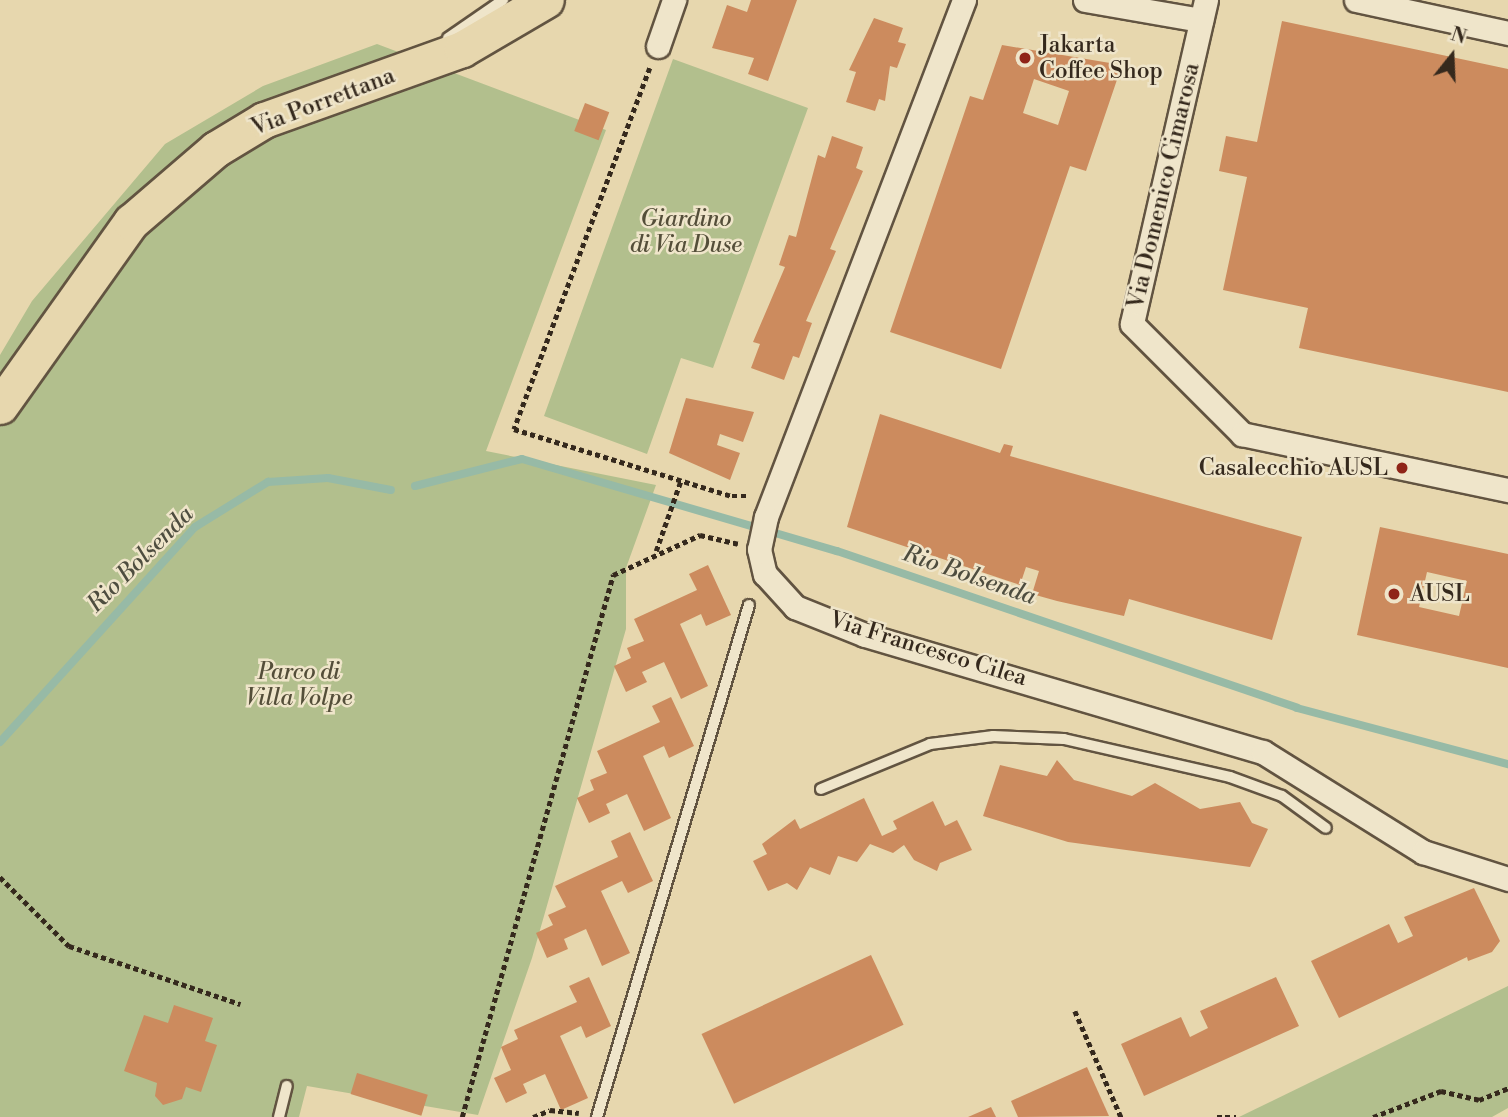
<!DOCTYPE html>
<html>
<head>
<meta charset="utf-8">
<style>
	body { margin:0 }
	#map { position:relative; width:1508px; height:1117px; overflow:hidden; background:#e7d7ae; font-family:"Libre Bodoni",serif }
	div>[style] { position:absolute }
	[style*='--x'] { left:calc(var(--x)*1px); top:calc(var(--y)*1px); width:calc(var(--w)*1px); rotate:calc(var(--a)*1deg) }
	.green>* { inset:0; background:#b2bf8d }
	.stream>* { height:8px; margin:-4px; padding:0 4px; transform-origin:4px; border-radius:4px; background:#97baa6 }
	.building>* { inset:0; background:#cc8b5e; transform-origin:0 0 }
	.path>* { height:4.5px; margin-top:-2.25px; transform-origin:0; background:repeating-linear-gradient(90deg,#35291d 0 5px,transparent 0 8.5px) }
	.roads { filter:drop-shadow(2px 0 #625441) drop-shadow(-2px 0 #625441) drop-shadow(0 2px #625441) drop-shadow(0 -2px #625441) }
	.service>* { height:10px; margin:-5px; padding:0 5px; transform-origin:5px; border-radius:5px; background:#efe5ca }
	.minor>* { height:23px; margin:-11.5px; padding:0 11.5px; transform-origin:11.5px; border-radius:11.5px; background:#efe5ca }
	.primary>* { height:35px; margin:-17.5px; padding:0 17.5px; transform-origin:17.5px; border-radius:17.5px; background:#e7d7ae }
	.dots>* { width:19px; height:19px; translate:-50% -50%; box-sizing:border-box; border:4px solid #efe5ca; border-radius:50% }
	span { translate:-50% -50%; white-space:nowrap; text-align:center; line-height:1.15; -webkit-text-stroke:5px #efe5ca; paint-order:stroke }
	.poi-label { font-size:23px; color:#35291d }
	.left { translate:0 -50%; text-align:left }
	.right { translate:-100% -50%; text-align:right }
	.street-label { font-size:23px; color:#35291d }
	.park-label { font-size:23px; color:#544e39; font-style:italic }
	.water-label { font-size:24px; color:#4e4d3f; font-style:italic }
	.north { position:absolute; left:1417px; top:21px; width:70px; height:70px; -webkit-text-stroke:5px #efe5ca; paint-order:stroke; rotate:18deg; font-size:19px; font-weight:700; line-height:28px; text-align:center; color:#35291d }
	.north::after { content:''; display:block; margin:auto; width:24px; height:32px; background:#35291d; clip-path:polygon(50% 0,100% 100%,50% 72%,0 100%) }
</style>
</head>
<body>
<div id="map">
	<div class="green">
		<div style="clip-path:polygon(377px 44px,606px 130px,486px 451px,656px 485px,626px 568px,626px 629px,532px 958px,478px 1115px,307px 1086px,299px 1117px,0 1117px,0 355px,32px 301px,165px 144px,263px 86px)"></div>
		<div style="clip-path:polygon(673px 59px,808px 108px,713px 368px,681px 358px,647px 454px,544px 416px)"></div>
		<div style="clip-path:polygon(1508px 986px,1508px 1108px,1492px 1117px,1239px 1117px)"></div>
	</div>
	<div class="stream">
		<div style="--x:415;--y:486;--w:110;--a:-14.2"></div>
		<div style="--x:522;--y:459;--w:328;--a:16.3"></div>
		<div style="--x:837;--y:551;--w:486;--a:18.8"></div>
		<div style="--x:1297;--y:708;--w:218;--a:14.9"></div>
		<div style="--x:0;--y:742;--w:290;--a:-47.8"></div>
		<div style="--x:195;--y:527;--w:86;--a:-31.7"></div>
		<div style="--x:268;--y:482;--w:60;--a:-3.8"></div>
		<div style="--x:328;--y:478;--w:64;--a:10.8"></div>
	</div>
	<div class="building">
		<div style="clip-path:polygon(751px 0,797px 0,768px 81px,748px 74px,754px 58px,712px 48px,727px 5px,747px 12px)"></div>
		<div style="clip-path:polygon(874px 18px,903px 28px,898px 42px,906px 44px,897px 68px,890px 66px,885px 101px,879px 99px,875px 111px,846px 102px,856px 72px,849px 70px)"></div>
		<div style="clip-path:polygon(1282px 21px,1508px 69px,1508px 392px,1299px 348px,1308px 308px,1223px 290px,1247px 177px,1219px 171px,1226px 136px,1257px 142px)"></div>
		<div style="clip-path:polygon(evenodd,1002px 45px,1122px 65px,1086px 171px,1070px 166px,1001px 369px,890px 332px,970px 96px,983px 100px,1002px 45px,1034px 79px,1069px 91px,1058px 125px,1023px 113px,1034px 79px)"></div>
		<div style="left:585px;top:103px;width:26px;height:30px;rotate:21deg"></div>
		<div style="clip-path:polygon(832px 136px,863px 147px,856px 168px,863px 171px,830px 249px,836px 251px,806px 321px,812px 323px,799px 358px,793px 356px,784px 380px,751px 368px,760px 344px,753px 342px,785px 267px,779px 265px,789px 235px,796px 237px,818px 155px,825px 158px)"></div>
		<div style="clip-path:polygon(686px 398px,754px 412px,743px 442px,720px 434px,717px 445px,740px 453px,730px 480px,669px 453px)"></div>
		<div style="clip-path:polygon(880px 414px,1000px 453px,1004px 444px,1013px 446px,1010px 456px,1302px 537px,1272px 640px,1129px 599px,1124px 616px,1057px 601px,1032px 594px,1039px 571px,1026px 567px,1020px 585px,847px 527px)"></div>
		<div style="clip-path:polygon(evenodd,1380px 527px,1508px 554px,1508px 668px,1357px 635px,1380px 527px,1427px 572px,1467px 581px,1459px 616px,1419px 607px,1427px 572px)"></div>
		<div style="clip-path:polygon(708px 565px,731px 615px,706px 626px,701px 614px,680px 624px,708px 686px,681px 699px,664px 662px,642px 672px,647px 682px,626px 692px,614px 666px,631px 658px,627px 648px,644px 641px,634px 619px,697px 590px,689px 574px)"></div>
		<div style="clip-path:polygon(671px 697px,694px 746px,669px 758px,664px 746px,643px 756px,671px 818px,644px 831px,627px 794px,606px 804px,610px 813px,589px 823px,577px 798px,594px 790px,590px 780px,607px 773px,597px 751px,660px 722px,652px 706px)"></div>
		<div style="clip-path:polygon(1057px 760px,1074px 780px,1132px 796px,1155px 783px,1200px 809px,1240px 802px,1252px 823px,1268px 829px,1250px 867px,1068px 842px,983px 816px,1000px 765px,1047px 776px)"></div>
		<div style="clip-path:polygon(864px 798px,882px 836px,897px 829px,893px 821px,933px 801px,945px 826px,957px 820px,972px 850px,940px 863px,937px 871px,914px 860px,904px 845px,893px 853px,870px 844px,857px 862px,838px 856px,830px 875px,810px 867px,797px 890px,787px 883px,768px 891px,753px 861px,767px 854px,762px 844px,795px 819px,800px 829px)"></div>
		<div style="clip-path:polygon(630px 832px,653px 881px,628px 893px,622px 881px,601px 891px,630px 953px,602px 966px,586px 929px,564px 939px,568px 949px,547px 958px,536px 933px,553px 925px,548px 915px,566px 907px,555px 886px,618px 857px,611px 841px)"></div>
		<div style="clip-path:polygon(1474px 888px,1500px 941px,1492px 952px,1468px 961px,1467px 957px,1339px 1018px,1311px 961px,1389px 924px,1398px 943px,1413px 936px,1404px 917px)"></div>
		<div style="left:871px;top:955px;width:77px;height:187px;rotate:65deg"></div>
		<div style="clip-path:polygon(589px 977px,611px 1026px,586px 1038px,581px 1026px,560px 1036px,588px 1098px,561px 1110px,545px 1074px,523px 1084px,527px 1093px,506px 1103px,494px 1078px,511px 1070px,501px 1047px,518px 1039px,514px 1030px,577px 1002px,569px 986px)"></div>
		<div style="clip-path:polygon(1276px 977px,1299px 1026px,1144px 1096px,1121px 1044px,1181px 1017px,1190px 1037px,1208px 1028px,1200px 1011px)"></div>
		<div style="clip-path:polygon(174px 1005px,213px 1018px,205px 1041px,217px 1045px,201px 1092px,186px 1087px,182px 1099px,163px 1105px,155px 1096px,157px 1083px,124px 1071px,144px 1015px,168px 1023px)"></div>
		<div style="clip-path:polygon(1087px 1067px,1109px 1116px,1018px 1117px,1011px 1101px)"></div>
		<div style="left:357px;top:1073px;width:74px;height:22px;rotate:17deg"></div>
		<div style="clip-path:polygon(991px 1107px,996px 1117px,968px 1117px)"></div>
	</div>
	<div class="path">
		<div style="--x:650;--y:68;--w:386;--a:110.6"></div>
		<div style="--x:514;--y:429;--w:228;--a:17.1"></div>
		<div style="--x:732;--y:496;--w:17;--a:0"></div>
		<div style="--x:656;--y:551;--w:75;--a:-70.6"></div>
		<div style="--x:0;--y:877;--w:98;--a:45"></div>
		<div style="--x:69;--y:946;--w:181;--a:18.7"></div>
		<div style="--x:1075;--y:1011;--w:116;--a:66.5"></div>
		<div style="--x:462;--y:1117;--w:563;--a:-74.43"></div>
		<div style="--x:613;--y:575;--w:96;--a:-24.7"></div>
		<div style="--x:700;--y:535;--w:39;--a:13"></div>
		<div style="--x:533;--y:1117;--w:18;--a:-22"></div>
		<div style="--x:550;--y:1110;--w:29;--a:6"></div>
		<div style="--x:1217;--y:1117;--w:19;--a:0"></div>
		<div style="--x:1373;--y:1117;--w:73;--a:-20.9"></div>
		<div style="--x:1441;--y:1091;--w:39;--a:13"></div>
		<div style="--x:1479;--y:1100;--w:31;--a:-22"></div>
	</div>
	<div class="roads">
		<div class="service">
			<div style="--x:448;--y:38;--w:67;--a:-34.6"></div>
			<div style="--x:821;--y:789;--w:118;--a:-22.4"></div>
			<div style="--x:930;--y:744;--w:64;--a:-7.2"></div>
			<div style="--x:993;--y:736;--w:71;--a:2.4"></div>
			<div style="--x:1064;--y:739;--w:170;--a:12.9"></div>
			<div style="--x:1230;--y:777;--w:55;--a:20.1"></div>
			<div style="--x:1282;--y:796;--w:54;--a:36"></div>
			<div style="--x:279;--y:1117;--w:32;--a:-76"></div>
			<div style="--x:597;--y:1117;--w:534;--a:-73.47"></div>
		</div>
		<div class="minor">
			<div style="--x:964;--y:0;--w:554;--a:110.96"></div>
			<div style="--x:766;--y:517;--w:33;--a:102"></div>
			<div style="--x:759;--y:549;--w:26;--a:77"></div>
			<div style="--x:765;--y:574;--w:45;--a:47.7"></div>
			<div style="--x:795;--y:607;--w:75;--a:21.8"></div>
			<div style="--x:865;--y:635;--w:415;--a:16.4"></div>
			<div style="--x:1263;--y:752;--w:189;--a:32"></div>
			<div style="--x:1423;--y:852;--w:89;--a:17.6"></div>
			<div style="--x:1085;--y:0;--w:118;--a:9.8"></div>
			<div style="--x:1206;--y:0;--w:332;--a:102.9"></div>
			<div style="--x:1132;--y:324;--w:156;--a:45"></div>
			<div style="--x:1242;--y:434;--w:272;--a:11.9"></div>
			<div style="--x:1356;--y:0;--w:156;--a:12.2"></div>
			<div style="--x:658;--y:46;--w:49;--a:-70.8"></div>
		</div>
		<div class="primary">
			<div style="--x:0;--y:406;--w:226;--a:-54.6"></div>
			<div style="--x:131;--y:222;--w:112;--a:-40.7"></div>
			<div style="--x:216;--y:149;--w:56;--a:-31.1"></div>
			<div style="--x:264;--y:120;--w:210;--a:-19.7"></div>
			<div style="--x:462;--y:49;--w:97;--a:-30.3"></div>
		</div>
	</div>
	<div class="dots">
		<div style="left:1025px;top:58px;background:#8f2418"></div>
		<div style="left:1402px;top:468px;background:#8f2418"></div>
		<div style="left:1394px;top:594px;background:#8f2418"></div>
	</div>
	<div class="poi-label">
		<span class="left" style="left:1039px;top:58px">Jakarta<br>Coffee Shop</span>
		<span class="right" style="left:1388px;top:468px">Casalecchio AUSL</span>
		<span class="left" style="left:1410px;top:594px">AUSL</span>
	</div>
	<div class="street-label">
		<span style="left:323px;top:102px;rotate:-21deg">Via Porrettana</span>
		<span style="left:1164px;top:186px;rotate:-77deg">Via Domenico Cimarosa</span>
		<span style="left:928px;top:649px;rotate:17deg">Via Francesco Cilea</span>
	</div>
	<div class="park-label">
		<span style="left:686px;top:232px">Giardino<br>di Via Duse</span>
		<span style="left:299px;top:685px">Parco di<br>Villa Volpe</span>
	</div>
	<div class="water-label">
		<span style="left:141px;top:560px;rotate:-45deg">Rio Bolsenda</span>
		<span style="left:969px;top:576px;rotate:19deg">Rio Bolsenda</span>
	</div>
	<div class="north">N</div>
</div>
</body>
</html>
